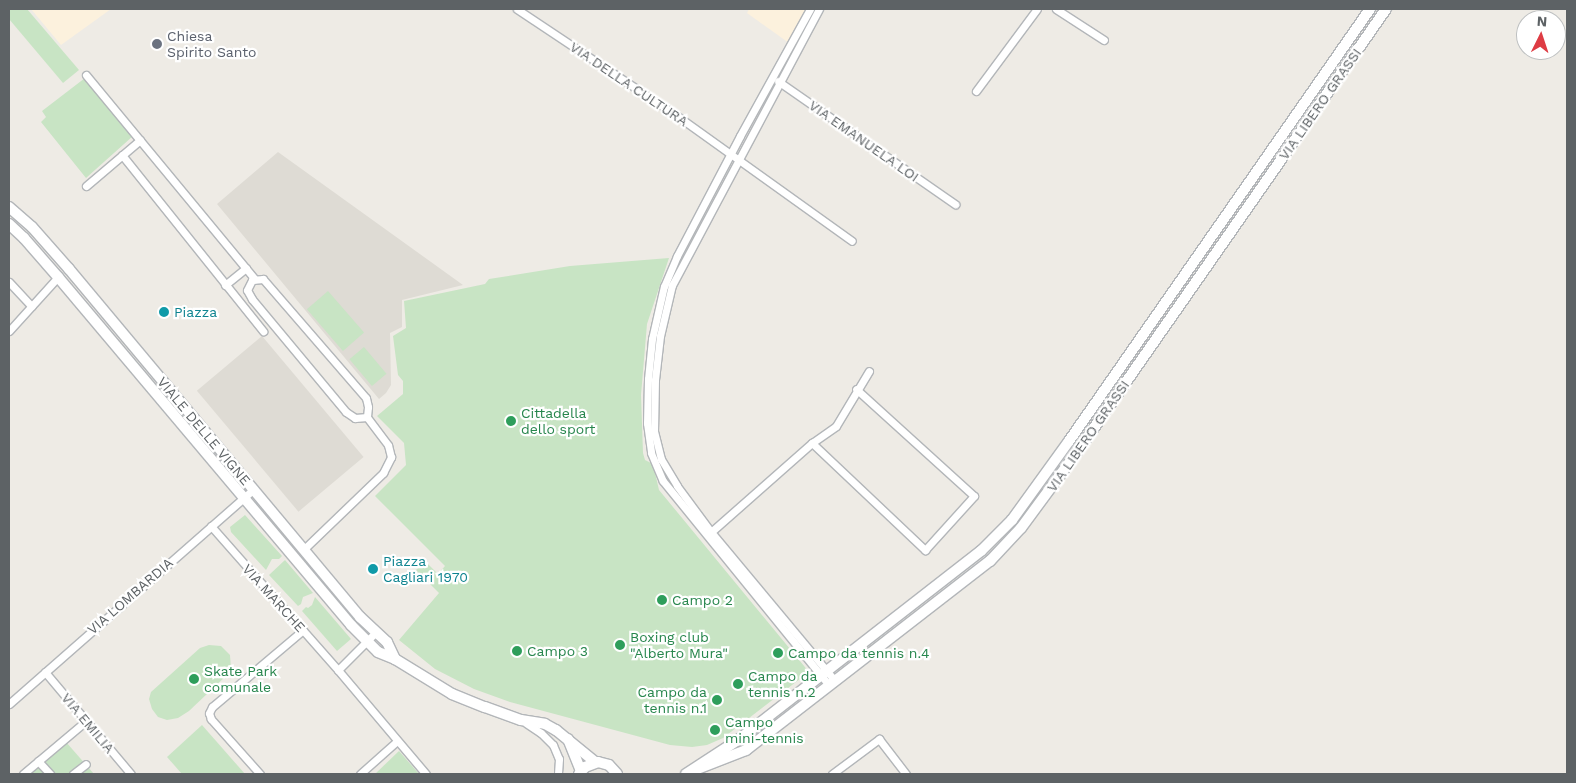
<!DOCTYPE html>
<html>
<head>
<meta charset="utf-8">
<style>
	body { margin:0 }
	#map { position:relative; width:1576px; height:783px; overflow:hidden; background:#eeebe5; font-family:"Work Sans",sans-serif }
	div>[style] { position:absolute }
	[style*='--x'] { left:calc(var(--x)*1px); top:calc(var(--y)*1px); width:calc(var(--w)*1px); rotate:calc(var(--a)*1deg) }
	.commercial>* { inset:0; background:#fcf1dd }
	.education>* { inset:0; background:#dedbd4; transform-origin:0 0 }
	.green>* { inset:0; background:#c8e4c4; transform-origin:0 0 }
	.roads { filter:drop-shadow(1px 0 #b3b6b9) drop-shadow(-1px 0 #b3b6b9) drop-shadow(0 1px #b3b6b9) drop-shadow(0 -1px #b3b6b9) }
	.street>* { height:7px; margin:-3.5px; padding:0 3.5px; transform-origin:3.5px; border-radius:3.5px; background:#fff }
	.secondary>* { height:10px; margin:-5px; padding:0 5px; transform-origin:5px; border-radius:5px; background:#fff }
	.dots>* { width:14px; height:14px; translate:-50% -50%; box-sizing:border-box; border:2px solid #fff; border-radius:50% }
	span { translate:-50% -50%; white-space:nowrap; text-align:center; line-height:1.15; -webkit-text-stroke:4.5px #fff; paint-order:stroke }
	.worship-label { font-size:14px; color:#5b616d }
	.left { translate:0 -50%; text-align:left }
	.street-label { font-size:14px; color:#5d6265 }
	.culture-label { font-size:14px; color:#0d838f }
	.leisure-label { font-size:14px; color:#27864d }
	.right { translate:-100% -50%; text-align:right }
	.frame { position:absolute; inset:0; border:10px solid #5d6265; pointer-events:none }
	.north { position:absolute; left:1516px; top:10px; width:50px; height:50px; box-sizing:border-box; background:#fff; border:1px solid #bec0c1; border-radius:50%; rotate:4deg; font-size:14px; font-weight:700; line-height:20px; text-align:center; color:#5d6265 }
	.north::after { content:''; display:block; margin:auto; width:18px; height:22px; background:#de3c44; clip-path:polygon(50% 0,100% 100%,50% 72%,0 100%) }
</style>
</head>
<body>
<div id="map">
	<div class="commercial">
		<div style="clip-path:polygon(31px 9px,111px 9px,61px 45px)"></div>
		<div style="clip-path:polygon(749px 9px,806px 9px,789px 43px,747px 13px)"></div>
	</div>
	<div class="education">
		<div style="clip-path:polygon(278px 152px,463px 285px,402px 300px,402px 327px,390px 333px,391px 385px,386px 393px,379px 399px,217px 204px)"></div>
		<div style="left:262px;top:336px;width:158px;height:85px;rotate:50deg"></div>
	</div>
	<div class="green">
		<div style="clip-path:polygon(9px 9px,27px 9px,79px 70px,63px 83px,9px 19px)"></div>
		<div style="clip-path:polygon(85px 78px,133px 136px,86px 178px,41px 122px,46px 117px,42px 111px)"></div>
		<div style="clip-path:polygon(669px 258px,647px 324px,641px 395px,643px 453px,645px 460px,653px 464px,659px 490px,809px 672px,723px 738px,707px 745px,692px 747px,670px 745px,644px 738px,510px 702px,474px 689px,435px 669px,399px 640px,439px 593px,416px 570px,425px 561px,438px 574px,445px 566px,375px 496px,406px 465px,404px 443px,377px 416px,403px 394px,403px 381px,398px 375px,393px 336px,406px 328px,404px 301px,485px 284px,489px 279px,570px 266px)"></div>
		<div style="left:328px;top:291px;width:55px;height:28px;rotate:49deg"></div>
		<div style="left:364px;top:347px;width:35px;height:19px;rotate:50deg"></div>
		<div style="clip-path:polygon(245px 515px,282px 556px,279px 559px,272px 559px,266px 570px,231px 532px,230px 527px)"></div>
		<div style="clip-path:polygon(285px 560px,313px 593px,303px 597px,301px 604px,298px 606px,269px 575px)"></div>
		<div style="clip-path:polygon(315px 597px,351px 639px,337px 651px,302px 611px,306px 607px,308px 608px,312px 605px)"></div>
		<div style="clip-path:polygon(209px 645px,221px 646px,230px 655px,231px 669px,228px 674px,189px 711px,178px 718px,167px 720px,158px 717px,152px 709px,149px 699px,151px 692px,200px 648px)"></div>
		<div style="clip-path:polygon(202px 725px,245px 774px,182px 774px,167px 757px)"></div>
		<div style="clip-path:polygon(66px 742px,94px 774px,29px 774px)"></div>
		<div style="clip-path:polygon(399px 751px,419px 774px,375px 774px)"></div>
	</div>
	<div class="roads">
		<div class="street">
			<div style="--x:517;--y:9;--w:191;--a:33.7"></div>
			<div style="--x:676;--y:115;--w:216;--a:35.6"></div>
			<div style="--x:810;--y:9;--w:145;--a:118.9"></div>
			<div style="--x:740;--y:136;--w:136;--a:117.7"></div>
			<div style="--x:677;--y:256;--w:33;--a:113"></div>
			<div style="--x:664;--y:286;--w:54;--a:102.8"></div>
			<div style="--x:652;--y:339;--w:40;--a:95.7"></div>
			<div style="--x:648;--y:379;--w:44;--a:91.3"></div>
			<div style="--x:647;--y:423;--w:30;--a:82"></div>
			<div style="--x:651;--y:453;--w:30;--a:67"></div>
			<div style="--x:663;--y:481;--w:263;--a:50.9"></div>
			<div style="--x:819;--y:9;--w:313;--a:118"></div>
			<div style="--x:672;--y:285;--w:52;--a:103.2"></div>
			<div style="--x:660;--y:336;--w:44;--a:96.5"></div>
			<div style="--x:655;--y:380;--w:51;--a:91.1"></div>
			<div style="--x:654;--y:431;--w:29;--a:76"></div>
			<div style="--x:661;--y:459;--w:31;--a:59"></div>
			<div style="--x:677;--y:486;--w:57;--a:53.5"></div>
			<div style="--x:711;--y:532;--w:194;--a:50.2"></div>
			<div style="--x:1056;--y:9;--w:57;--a:32.9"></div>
			<div style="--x:86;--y:75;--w:265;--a:50.4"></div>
			<div style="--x:778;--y:81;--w:216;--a:34.8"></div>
			<div style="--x:976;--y:91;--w:102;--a:-53.4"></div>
			<div style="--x:122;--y:155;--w:226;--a:51.3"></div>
			<div style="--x:86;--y:186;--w:71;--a:-40.4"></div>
			<div style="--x:263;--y:279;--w:157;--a:49.1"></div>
			<div style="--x:366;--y:398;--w:9;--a:77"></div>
			<div style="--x:368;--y:407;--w:10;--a:96"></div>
			<div style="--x:367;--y:417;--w:12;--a:175"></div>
			<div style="--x:355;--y:418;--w:11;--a:-146"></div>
			<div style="--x:346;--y:412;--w:147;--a:-129.8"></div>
			<div style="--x:252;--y:299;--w:10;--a:-119"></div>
			<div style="--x:247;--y:290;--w:11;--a:-63"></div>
			<div style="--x:252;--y:280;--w:11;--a:-5"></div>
			<div style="--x:9;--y:282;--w:33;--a:47"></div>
			<div style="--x:225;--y:285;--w:27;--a:-39"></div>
			<div style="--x:9;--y:331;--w:73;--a:-47.8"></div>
			<div style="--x:812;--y:443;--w:156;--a:43.4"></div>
			<div style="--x:925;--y:550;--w:73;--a:-47.8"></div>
			<div style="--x:974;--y:496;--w:159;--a:-137.8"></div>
			<div style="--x:211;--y:526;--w:192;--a:48.6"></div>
			<div style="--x:338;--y:670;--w:136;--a:49.8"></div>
			<div style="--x:711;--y:532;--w:135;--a:-41.4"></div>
			<div style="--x:812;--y:443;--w:29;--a:-35"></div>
			<div style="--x:836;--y:426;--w:64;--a:-59"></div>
			<div style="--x:304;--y:549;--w:110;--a:-43.9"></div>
			<div style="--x:383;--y:473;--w:18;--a:-63"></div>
			<div style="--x:391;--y:457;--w:12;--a:-104"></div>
			<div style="--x:388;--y:445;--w:35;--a:-127"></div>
			<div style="--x:338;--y:670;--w:54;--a:-45"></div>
			<div style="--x:45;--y:672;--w:133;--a:49.9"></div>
			<div style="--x:9;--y:704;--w:325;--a:-41.3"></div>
			<div style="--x:526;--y:723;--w:18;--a:34"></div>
			<div style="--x:541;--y:733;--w:17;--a:45"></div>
			<div style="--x:553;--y:745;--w:15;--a:67"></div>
			<div style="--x:559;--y:759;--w:15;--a:94"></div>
			<div style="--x:38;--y:761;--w:18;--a:47"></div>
			<div style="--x:23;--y:774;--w:82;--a:-40.1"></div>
			<div style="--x:73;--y:774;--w:16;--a:-38"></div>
			<div style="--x:260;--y:774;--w:74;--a:-131.7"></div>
			<div style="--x:211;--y:719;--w:6;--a:-108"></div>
			<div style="--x:209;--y:713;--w:7;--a:-63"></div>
			<div style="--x:212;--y:707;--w:119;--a:-40.2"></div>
			<div style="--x:360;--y:774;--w:50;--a:-41.7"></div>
			<div style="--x:832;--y:774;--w:59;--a:-36.7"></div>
			<div style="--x:879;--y:739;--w:44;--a:52.4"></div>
		</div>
		<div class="secondary">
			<div style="--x:9;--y:207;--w:30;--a:41"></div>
			<div style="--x:32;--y:227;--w:56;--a:48.6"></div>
			<div style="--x:69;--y:269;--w:454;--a:50.1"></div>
			<div style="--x:360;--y:617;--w:37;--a:43"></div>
			<div style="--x:387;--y:642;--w:19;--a:65"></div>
			<div style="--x:9;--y:224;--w:21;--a:43"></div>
			<div style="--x:24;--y:238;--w:52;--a:48.9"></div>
			<div style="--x:58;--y:277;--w:455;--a:49.9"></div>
			<div style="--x:351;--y:625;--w:38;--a:45"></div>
			<div style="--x:378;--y:652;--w:18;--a:22"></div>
			<div style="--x:395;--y:659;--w:67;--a:31.6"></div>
			<div style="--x:452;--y:694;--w:35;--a:22"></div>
			<div style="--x:485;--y:707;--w:38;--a:20"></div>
			<div style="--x:521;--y:720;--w:24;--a:9"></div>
			<div style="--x:545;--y:724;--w:13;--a:29"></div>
			<div style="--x:556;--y:730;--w:50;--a:39.4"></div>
			<div style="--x:568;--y:739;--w:35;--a:68"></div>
			<div style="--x:697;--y:769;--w:53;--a:-21.2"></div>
			<div style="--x:746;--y:750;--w:309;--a:-37.8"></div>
			<div style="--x:990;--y:561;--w:45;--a:-46.8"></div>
			<div style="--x:1021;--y:528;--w:99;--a:-53.6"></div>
			<div style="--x:1080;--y:448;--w:535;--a:-55.12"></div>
			<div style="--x:579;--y:774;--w:9;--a:-49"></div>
			<div style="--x:585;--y:767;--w:14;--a:-21"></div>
			<div style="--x:598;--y:762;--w:11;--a:15"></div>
			<div style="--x:609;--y:765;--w:12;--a:48"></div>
			<div style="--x:686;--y:774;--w:62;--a:-33.2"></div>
			<div style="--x:738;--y:740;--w:308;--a:-37.9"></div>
			<div style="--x:981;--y:551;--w:44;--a:-45"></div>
			<div style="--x:1012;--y:520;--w:97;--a:-54.2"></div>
			<div style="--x:1069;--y:441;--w:527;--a:-55.13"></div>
		</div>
	</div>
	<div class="dots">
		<div style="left:157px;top:44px;background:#6b7280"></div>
		<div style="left:164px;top:312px;background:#0f9aa8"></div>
		<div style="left:511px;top:421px;background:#2e9e5b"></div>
		<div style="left:373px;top:569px;background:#0f9aa8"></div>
		<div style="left:662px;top:600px;background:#2e9e5b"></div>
		<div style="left:620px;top:645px;background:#2e9e5b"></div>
		<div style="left:517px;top:651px;background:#2e9e5b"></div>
		<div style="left:778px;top:653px;background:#2e9e5b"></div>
		<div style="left:194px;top:679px;background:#2e9e5b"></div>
		<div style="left:738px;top:684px;background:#2e9e5b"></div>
		<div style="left:717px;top:700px;background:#2e9e5b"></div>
		<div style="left:715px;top:730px;background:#2e9e5b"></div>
	</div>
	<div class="worship-label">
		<span class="left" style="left:167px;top:44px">Chiesa<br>Spirito Santo</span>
	</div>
	<div class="street-label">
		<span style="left:629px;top:84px;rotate:34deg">VIA DELLA CULTURA</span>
		<span style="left:1320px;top:104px;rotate:-55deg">VIA LIBERO GRASSI</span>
		<span style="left:864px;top:141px;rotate:35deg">VIA EMANUELA LOI</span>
		<span style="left:204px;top:431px;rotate:50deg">VIALE DELLE VIGNE</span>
		<span style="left:1088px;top:436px;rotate:-55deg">VIA LIBERO GRASSI</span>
		<span style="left:130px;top:596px;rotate:-41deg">VIA LOMBARDIA</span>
		<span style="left:274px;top:598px;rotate:48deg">VIA MARCHE</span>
		<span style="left:88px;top:723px;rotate:50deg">VIA EMILIA</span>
	</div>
	<div class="culture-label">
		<span class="left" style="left:174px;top:312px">Piazza</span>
		<span class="left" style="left:383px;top:569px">Piazza<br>Cagliari 1970</span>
	</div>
	<div class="leisure-label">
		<span class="left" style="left:521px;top:421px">Cittadella<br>dello sport</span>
		<span class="left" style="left:672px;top:600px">Campo 2</span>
		<span class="left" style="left:630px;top:645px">Boxing club<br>"Alberto Mura"</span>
		<span class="left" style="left:527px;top:651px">Campo 3</span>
		<span class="left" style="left:788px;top:653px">Campo da tennis n.4</span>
		<span class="left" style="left:204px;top:679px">Skate Park<br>comunale</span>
		<span class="left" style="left:748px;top:684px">Campo da<br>tennis n.2</span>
		<span class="right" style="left:707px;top:700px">Campo da<br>tennis n.1</span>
		<span class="left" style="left:725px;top:730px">Campo<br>mini-tennis</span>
	</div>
	<div class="frame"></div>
	<div class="north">N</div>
</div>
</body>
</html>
